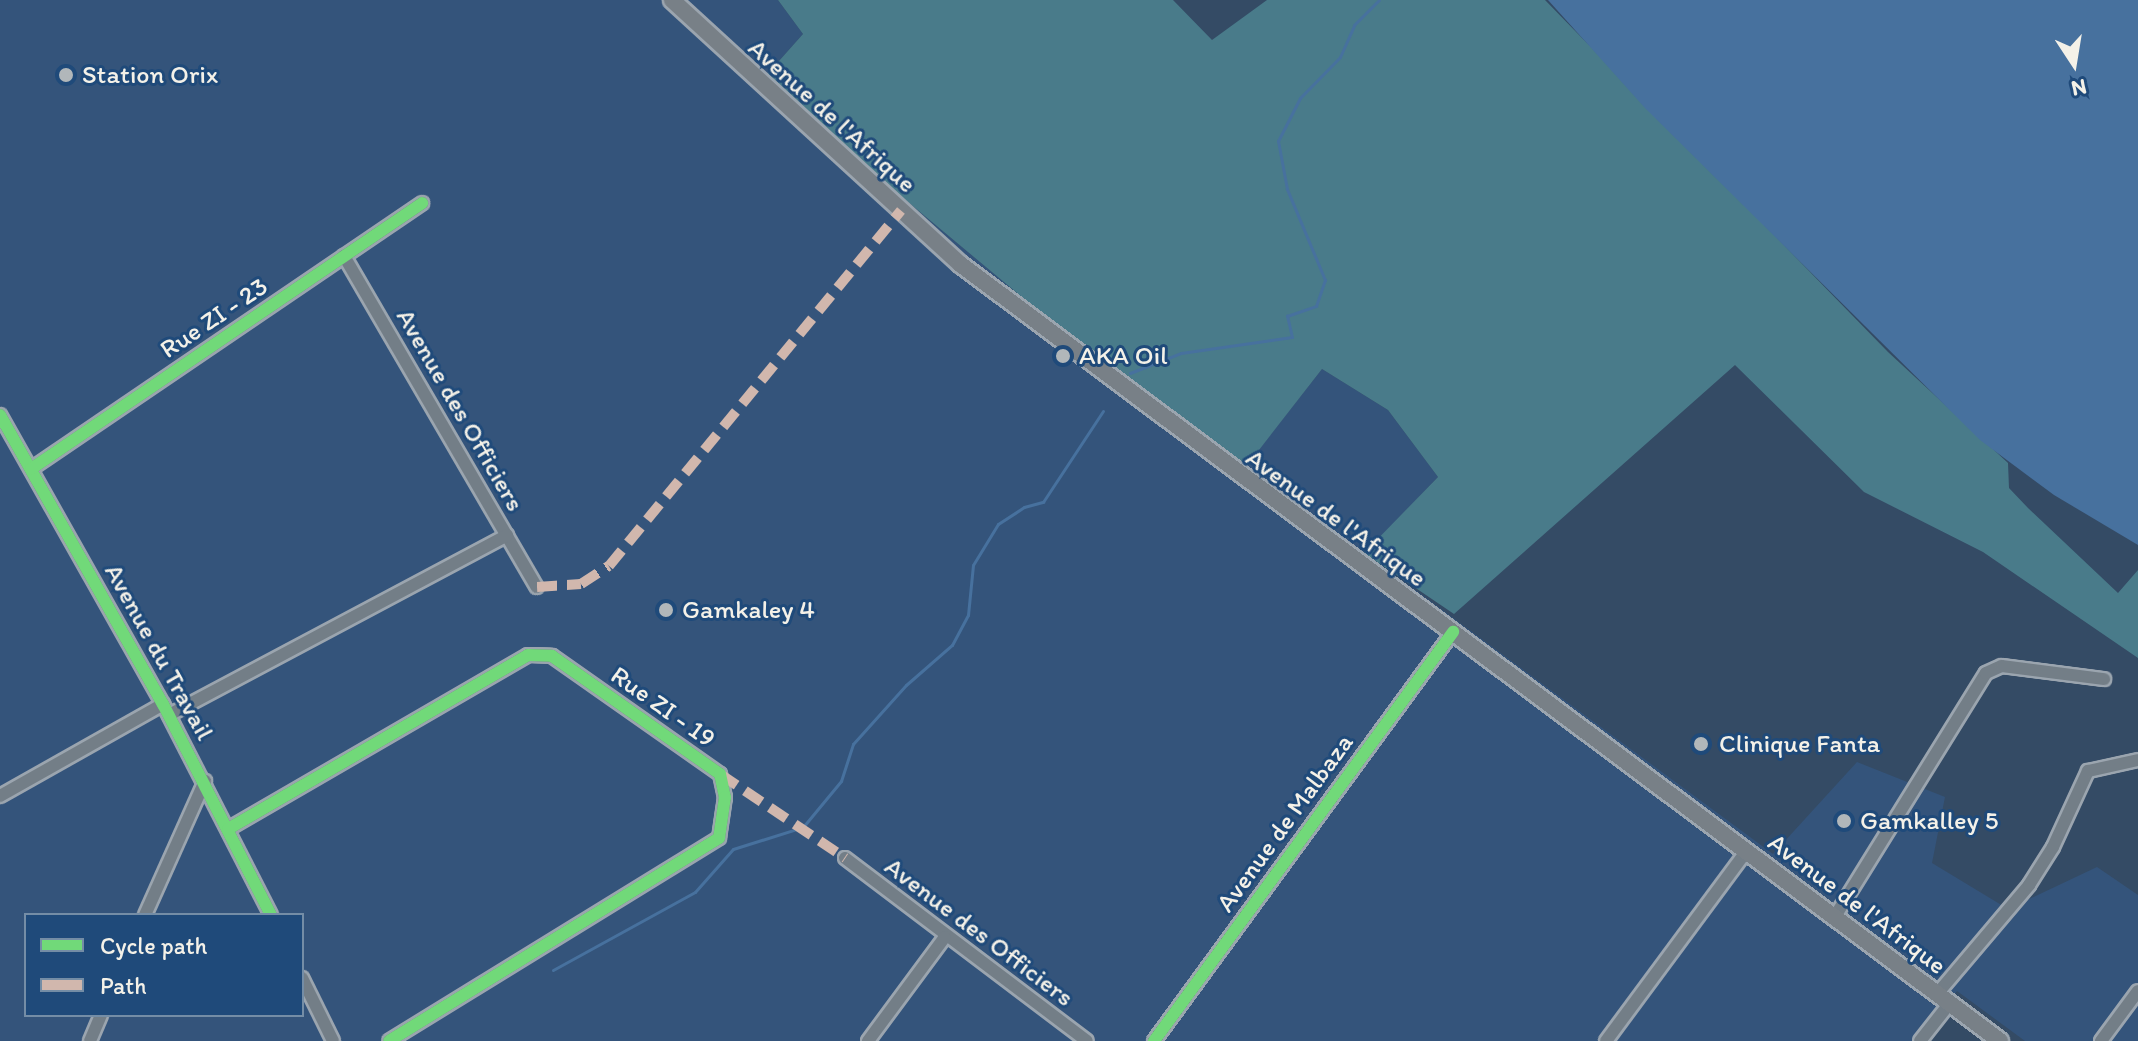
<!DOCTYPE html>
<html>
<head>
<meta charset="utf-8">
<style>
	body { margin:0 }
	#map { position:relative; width:2138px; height:1041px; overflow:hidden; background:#344b65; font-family:Itim,sans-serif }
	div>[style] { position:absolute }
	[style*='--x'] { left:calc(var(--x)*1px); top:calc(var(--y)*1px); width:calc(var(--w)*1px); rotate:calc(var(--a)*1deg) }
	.built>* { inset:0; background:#34547b }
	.green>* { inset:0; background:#497b8a }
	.water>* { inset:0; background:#47719e }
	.stream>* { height:3px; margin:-1.5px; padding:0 1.5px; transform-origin:1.5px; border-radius:1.5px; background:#47719e }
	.roads { filter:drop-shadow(2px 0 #9ba5af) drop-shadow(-2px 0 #9ba5af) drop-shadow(0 2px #9ba5af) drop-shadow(0 -2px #9ba5af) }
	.minor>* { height:12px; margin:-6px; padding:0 6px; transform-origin:6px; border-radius:6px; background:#737e87 }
	.major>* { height:16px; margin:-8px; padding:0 8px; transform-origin:8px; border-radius:8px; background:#788087 }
	.quiet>* { height:10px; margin-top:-5px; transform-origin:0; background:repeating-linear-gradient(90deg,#d1b7ad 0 20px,transparent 0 30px) }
	.cycleway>* { height:12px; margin:-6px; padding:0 6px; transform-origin:6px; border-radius:6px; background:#71d979 }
	.dots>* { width:22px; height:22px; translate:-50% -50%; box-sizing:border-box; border:4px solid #1f4a7a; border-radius:50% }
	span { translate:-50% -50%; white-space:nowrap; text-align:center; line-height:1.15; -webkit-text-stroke:6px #1f4a7a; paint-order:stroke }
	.poi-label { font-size:26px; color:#f4f1e8 }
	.left { translate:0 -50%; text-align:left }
	.street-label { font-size:26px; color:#f4f1e8 }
	.legend { position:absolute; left:24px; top:913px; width:280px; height:104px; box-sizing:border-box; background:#1f4a7a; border:2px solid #748da6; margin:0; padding:10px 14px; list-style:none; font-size:24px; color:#f4f1e8 }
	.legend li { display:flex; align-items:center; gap:16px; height:40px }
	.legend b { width:40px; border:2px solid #748da6 }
	.north { position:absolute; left:2034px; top:24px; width:80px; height:80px; -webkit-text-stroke:6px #1f4a7a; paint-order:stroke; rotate:168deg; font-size:22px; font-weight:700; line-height:32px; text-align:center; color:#f4f1e8 }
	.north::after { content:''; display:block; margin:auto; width:28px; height:36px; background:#f4f1e8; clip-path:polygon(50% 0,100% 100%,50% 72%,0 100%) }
</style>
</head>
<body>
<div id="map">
	<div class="built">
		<div style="clip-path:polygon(evenodd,0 0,778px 0,803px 34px,762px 80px,1096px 359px,1245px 467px,1322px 369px,1388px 410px,1438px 477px,1365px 553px,1773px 854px,1857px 762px,1945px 797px,1932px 863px,2008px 909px,2097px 867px,2138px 895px,2138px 1041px,2025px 1041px,1957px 991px,1919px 1041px,0 1041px,0 0,26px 915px,302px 915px,302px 1015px,26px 1015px,26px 915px)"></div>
	</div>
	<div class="green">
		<div style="clip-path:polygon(778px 0,1173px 0,1212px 40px,1267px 0,1545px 0,1888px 352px,2008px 463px,2009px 488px,2028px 508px,2118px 593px,2138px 570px,2138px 658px,1983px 552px,1864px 492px,1735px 365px,1454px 614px,1364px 553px,1438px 477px,1388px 410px,1322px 369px,1245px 468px,1096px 359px,762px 80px,803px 34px)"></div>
	</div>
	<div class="water">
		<div style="clip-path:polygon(1548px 0,2138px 0,2138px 545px,2054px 495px,1980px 440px,1645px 108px)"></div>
	</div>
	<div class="stream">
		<div style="--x:1130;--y:373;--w:55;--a:-21.4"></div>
		<div style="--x:1181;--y:353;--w:112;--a:-8.2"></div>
		<div style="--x:1292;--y:337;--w:22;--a:-103"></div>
		<div style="--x:1287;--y:316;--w:31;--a:-19"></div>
		<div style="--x:1316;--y:306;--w:28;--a:-71"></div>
		<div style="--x:1325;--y:280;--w:99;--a:-112.7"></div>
		<div style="--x:1287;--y:189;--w:49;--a:-100.6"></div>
		<div style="--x:1278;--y:141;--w:48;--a:-62.9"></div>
		<div style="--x:1300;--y:98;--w:57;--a:-45.7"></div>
		<div style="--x:1340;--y:57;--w:35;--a:-66"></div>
		<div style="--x:1354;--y:25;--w:35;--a:-45"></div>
		<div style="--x:553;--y:970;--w:162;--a:-28.8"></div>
		<div style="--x:695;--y:892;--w:57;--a:-48.5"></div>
		<div style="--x:733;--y:849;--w:73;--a:-17.4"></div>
		<div style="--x:803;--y:827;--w:60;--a:-50.4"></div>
		<div style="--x:841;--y:781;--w:39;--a:-72"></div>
		<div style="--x:853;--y:744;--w:79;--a:-48.1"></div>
		<div style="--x:906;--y:685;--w:61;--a:-41"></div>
		<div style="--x:952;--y:645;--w:34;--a:-62"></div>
		<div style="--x:968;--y:615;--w:50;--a:-84.3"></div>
		<div style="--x:973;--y:565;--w:48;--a:-58.6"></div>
		<div style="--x:998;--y:524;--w:31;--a:-33"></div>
		<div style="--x:1024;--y:507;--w:20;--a:-15"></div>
		<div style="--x:1043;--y:502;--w:109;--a:-56.6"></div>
	</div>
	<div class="roads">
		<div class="minor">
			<div style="--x:344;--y:256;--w:383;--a:59.8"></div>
			<div style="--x:0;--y:415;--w:332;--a:60.6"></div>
			<div style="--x:163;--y:704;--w:237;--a:62.9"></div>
			<div style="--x:31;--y:469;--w:473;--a:-34.2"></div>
			<div style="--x:169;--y:715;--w:383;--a:-28"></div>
			<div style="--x:0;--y:796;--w:187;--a:-29.4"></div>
			<div style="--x:228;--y:829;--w:347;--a:-30.1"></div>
			<div style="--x:528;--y:655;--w:24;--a:2"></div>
			<div style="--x:552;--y:656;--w:205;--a:35.1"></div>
			<div style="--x:720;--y:774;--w:24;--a:78"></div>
			<div style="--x:725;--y:797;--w:41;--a:98.3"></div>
			<div style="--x:719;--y:838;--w:387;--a:148.4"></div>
			<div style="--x:845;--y:858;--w:303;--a:37.1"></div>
			<div style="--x:145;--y:915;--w:147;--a:-65.9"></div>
			<div style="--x:1834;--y:918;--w:288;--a:-58.2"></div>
			<div style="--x:1986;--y:673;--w:17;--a:-24"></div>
			<div style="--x:2002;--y:666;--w:103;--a:7.3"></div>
			<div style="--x:302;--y:978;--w:70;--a:63.8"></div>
			<div style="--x:1937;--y:994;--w:143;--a:-49.8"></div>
			<div style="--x:2029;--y:885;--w:45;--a:-57.7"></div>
			<div style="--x:2053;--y:847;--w:84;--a:-65.3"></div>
			<div style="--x:2088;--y:771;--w:51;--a:-12.4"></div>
			<div style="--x:90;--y:1041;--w:28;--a:-67"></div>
			<div style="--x:868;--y:1041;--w:129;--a:-53.5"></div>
			<div style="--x:1154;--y:1041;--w:507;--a:-53.83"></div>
			<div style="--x:1606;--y:1041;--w:235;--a:-53.5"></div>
			<div style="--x:1920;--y:1041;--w:48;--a:-51.7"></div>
			<div style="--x:2101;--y:1041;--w:62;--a:-53.5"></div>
		</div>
		<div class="major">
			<div style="--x:672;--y:0;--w:391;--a:42.5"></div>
			<div style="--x:960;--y:264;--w:1298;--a:36.76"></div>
		</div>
	</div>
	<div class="quiet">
		<div style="--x:537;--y:587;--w:44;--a:-3.9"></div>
		<div style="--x:581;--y:584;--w:33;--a:-33"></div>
		<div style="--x:609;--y:566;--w:460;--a:-50.6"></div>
		<div style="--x:720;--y:774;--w:151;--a:33.9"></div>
	</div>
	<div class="cycleway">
		<div style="--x:0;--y:415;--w:332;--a:60.6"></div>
		<div style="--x:163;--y:704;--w:237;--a:62.9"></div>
		<div style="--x:31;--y:469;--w:473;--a:-34.2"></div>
		<div style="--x:228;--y:829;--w:347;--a:-30.1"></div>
		<div style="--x:528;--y:655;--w:24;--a:2"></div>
		<div style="--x:552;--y:656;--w:205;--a:35.1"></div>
		<div style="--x:720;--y:774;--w:24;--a:78"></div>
		<div style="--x:725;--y:797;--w:41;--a:98.3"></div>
		<div style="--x:719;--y:838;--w:387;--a:148.4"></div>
		<div style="--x:1154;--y:1041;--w:507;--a:-53.83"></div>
	</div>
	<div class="dots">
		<div style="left:66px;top:75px;background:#b1b7ba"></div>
		<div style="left:1063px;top:356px;background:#b1b7ba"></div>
		<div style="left:666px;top:610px;background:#b1b7ba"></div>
		<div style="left:1701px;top:744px;background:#b1b7ba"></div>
		<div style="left:1844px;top:821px;background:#b1b7ba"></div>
	</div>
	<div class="poi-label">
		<span class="left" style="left:82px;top:75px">Station Orix</span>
		<span class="left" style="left:1079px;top:356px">AKA Oil</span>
		<span class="left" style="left:682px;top:610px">Gamkaley 4</span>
		<span class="left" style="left:1719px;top:744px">Clinique Fanta</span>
		<span class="left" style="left:1860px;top:821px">Gamkalley 5</span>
	</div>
	<div class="street-label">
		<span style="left:832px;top:116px;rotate:42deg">Avenue de l'Afrique</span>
		<span style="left:214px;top:318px;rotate:-34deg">Rue ZI - 23</span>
		<span style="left:460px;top:410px;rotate:60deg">Avenue des Officiers</span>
		<span style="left:1336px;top:518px;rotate:36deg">Avenue de l'Afrique</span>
		<span style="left:159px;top:652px;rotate:61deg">Avenue du Travail</span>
		<span style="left:663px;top:707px;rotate:35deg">Rue ZI - 19</span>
		<span style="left:1285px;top:823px;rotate:-54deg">Avenue de Malbaza</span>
		<span style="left:1857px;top:904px;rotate:37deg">Avenue de l'Afrique</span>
		<span style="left:979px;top:932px;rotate:37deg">Avenue des Officiers</span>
	</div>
	<ul class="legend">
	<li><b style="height:10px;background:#71d979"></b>Cycle path</li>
	<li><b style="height:10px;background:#d1b7ad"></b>Path</li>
	</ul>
	<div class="north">N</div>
</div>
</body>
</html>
